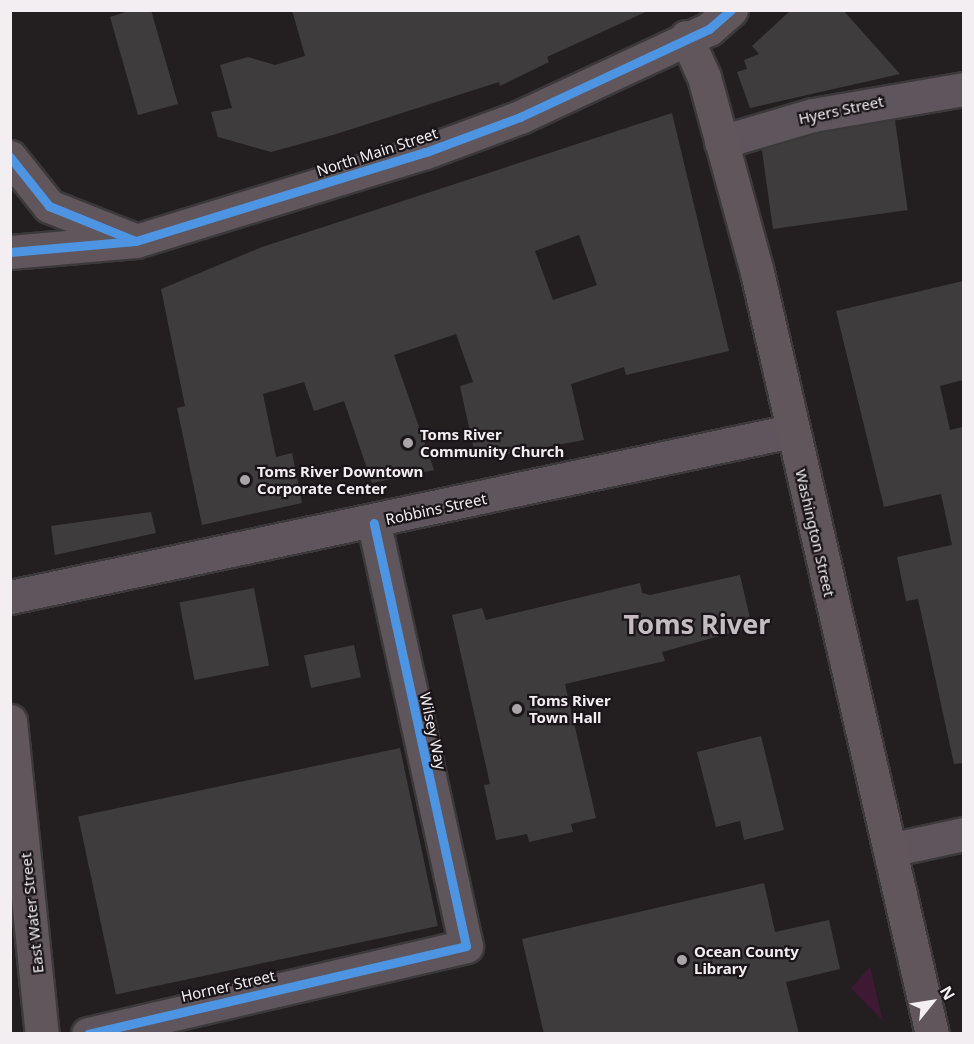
<!DOCTYPE html>
<html>
<head>
<meta charset="utf-8">
<style>
	body { margin:0 }
	#map { position:relative; width:974px; height:1044px; overflow:hidden; background:#231f21; font-family:"Noto Sans",sans-serif }
	div>[style] { position:absolute }
	[style*='--x'] { left:calc(var(--x)*1px); top:calc(var(--y)*1px); width:calc(var(--w)*1px); rotate:calc(var(--a)*1deg) }
	.green>* { inset:0; background:#3f1934 }
	.building>* { inset:0; background:#3f3c3e; transform-origin:0 0 }
	.roads { filter:drop-shadow(2px 0 #3b393a) drop-shadow(-2px 0 #3b393a) drop-shadow(0 2px #3b393a) drop-shadow(0 -2px #3b393a) }
	.minor>* { height:33px; margin:-16.5px; padding:0 16.5px; transform-origin:16.5px; border-radius:16.5px; background:#5e565c }
	.major>* { height:33px; margin:-16.5px; padding:0 16.5px; transform-origin:16.5px; border-radius:16.5px; background:#60565c }
	.cycleway>* { height:9px; margin:-4.5px; padding:0 4.5px; transform-origin:4.5px; border-radius:4.5px; background:#4d94e3 }
	.dots>* { width:16px; height:16px; translate:-50% -50%; box-sizing:border-box; border:3px solid #1a1518; border-radius:50% }
	span { translate:-50% -50%; white-space:nowrap; text-align:center; line-height:1.15; -webkit-text-stroke:4.5px #1a1518; paint-order:stroke }
	.street-label { font-size:15px; color:#f2eef1 }
	.poi-label { font-size:15px; color:#f2eef1; font-weight:700 }
	.left { translate:0 -50%; text-align:left }
	.town-label { font-size:27px; color:#c4bcc1; font-weight:700 }
	.frame { position:absolute; inset:0; border:12px solid #f2eef1; pointer-events:none }
	.north { position:absolute; left:902px; top:972px; width:60px; height:60px; -webkit-text-stroke:4px #1a1518; paint-order:stroke; rotate:60deg; font-size:16px; font-weight:700; line-height:24px; text-align:center; color:#f2eef1 }
	.north::after { content:''; display:block; margin:auto; width:21px; height:27px; background:#f2eef1; clip-path:polygon(50% 0,100% 100%,50% 72%,0 100%) }
</style>
</head>
<body>
<div id="map">
	<div class="green">
		<div style="clip-path:polygon(870px 967px,883px 1021px,851px 988px)"></div>
	</div>
	<div class="building">
		<div style="clip-path:polygon(132px 10px,151px 10px,178px 104px,138px 115px,110px 17px)"></div>
		<div style="clip-path:polygon(292px 10px,650px 10px,547px 57px,549px 62px,500px 86px,499px 82px,333px 135px,271px 152px,218px 137px,211px 112px,232px 108px,220px 65px,248px 57px,275px 65px,305px 56px)"></div>
		<div style="clip-path:polygon(791px 10px,843px 10px,900px 74px,750px 108px,737px 72px,747px 69px,744px 60px,759px 54px,752px 46px)"></div>
		<div style="clip-path:polygon(evenodd,672px 113px,729px 351px,626px 375px,624px 367px,571px 384px,584px 440px,476px 460px,460px 386px,473px 382px,456px 334px,394px 355px,434px 470px,372px 483px,344px 401px,314px 411px,304px 382px,263px 394px,276px 457px,292px 453px,302px 503px,202px 525px,177px 408px,185px 406px,161px 289px,262px 247px,672px 113px,579px 235px,597px 285px,553px 300px,535px 251px,579px 235px)"></div>
		<div style="left:895px;top:120px;width:91px;height:136px;rotate:82deg"></div>
		<div style="clip-path:polygon(963px 281px,963px 380px,940px 386px,950px 430px,963px 427px,963px 763px,954px 764px,918px 599px,906px 601px,897px 557px,952px 545px,941px 494px,884px 507px,836px 311px)"></div>
		<div style="clip-path:polygon(151px 512px,156px 533px,55px 555px,51px 526px)"></div>
		<div style="clip-path:polygon(740px 575px,752px 627px,662px 652px,665px 661px,565px 684px,596px 818px,571px 824px,573px 832px,529px 842px,527px 834px,496px 840px,484px 785px,490px 784px,452px 615px,482px 608px,486px 620px,640px 583px,642px 593px,650px 595px)"></div>
		<div style="left:254px;top:588px;width:79px;height:76px;rotate:79deg"></div>
		<div style="left:354px;top:645px;width:33px;height:51px;rotate:78deg"></div>
		<div style="clip-path:polygon(761px 736px,784px 830px,744px 840px,740px 821px,716px 827px,697px 752px)"></div>
		<div style="left:400px;top:748px;width:182px;height:329px;rotate:78deg"></div>
		<div style="clip-path:polygon(764px 883px,775px 932px,829px 920px,836px 951px,840px 969px,786px 982px,799px 1034px,544px 1034px,522px 939px)"></div>
	</div>
	<div class="roads">
		<div class="minor">
			<div style="--x:721;--y:142;--w:96;--a:-16.4"></div>
			<div style="--x:813;--y:115;--w:153;--a:-9.8"></div>
			<div style="--x:10;--y:597;--w:798;--a:-12"></div>
			<div style="--x:890;--y:850;--w:76;--a:-12.2"></div>
			<div style="--x:88;--y:1034;--w:388;--a:-13.1"></div>
			<div style="--x:466;--y:946;--w:433;--a:-102.3"></div>
		</div>
		<div class="major">
			<div style="--x:686;--y:37;--w:44;--a:65.8"></div>
			<div style="--x:704;--y:77;--w:202;--a:74.8"></div>
			<div style="--x:757;--y:272;--w:782;--a:77.07"></div>
			<div style="--x:10;--y:157;--w:63;--a:51.5"></div>
			<div style="--x:49;--y:206;--w:89;--a:21.7"></div>
			<div style="--x:10;--y:252;--w:126;--a:-5"></div>
			<div style="--x:136;--y:241;--w:303;--a:-17.1"></div>
			<div style="--x:426;--y:152;--w:100;--a:-20.4"></div>
			<div style="--x:520;--y:117;--w:208;--a:-25"></div>
			<div style="--x:709;--y:29;--w:29;--a:-41"></div>
			<div style="--x:10;--y:721;--w:315;--a:84.2"></div>
		</div>
	</div>
	<div class="cycleway">
		<div style="--x:10;--y:157;--w:63;--a:51.5"></div>
		<div style="--x:49;--y:206;--w:91;--a:22"></div>
		<div style="--x:10;--y:252;--w:126;--a:-5"></div>
		<div style="--x:136;--y:241;--w:303;--a:-17.1"></div>
		<div style="--x:426;--y:152;--w:100;--a:-20.4"></div>
		<div style="--x:520;--y:117;--w:208;--a:-25"></div>
		<div style="--x:709;--y:29;--w:29;--a:-41"></div>
		<div style="--x:88;--y:1034;--w:388;--a:-13.1"></div>
		<div style="--x:466;--y:946;--w:433;--a:-102.3"></div>
	</div>
	<div class="dots">
		<div style="left:408px;top:443px;background:#aaa6a8"></div>
		<div style="left:245px;top:480px;background:#aaa6a8"></div>
		<div style="left:517px;top:709px;background:#aaa6a8"></div>
		<div style="left:682px;top:960px;background:#aaa6a8"></div>
	</div>
	<div class="street-label">
		<span style="left:841px;top:110px;rotate:-12deg">Hyers Street</span>
		<span style="left:377px;top:152px;rotate:-18deg">North Main Street</span>
		<span style="left:436px;top:509px;rotate:-12deg">Robbins Street</span>
		<span style="left:815px;top:533px;rotate:77deg">Washington Street</span>
		<span style="left:433px;top:731px;rotate:78deg">Wilsey Way</span>
		<span style="left:32px;top:913px;rotate:-96deg">East Water Street</span>
		<span style="left:228px;top:986px;rotate:-13deg">Horner Street</span>
	</div>
	<div class="poi-label">
		<span class="left" style="left:420px;top:443px">Toms River<br>Community Church</span>
		<span class="left" style="left:257px;top:480px">Toms River Downtown<br>Corporate Center</span>
		<span class="left" style="left:529px;top:709px">Toms River<br>Town Hall</span>
		<span class="left" style="left:694px;top:960px">Ocean County<br>Library</span>
	</div>
	<div class="town-label">
		<span style="left:697px;top:624px">Toms River</span>
	</div>
	<div class="frame"></div>
	<div class="north">N</div>
</div>
</body>
</html>
